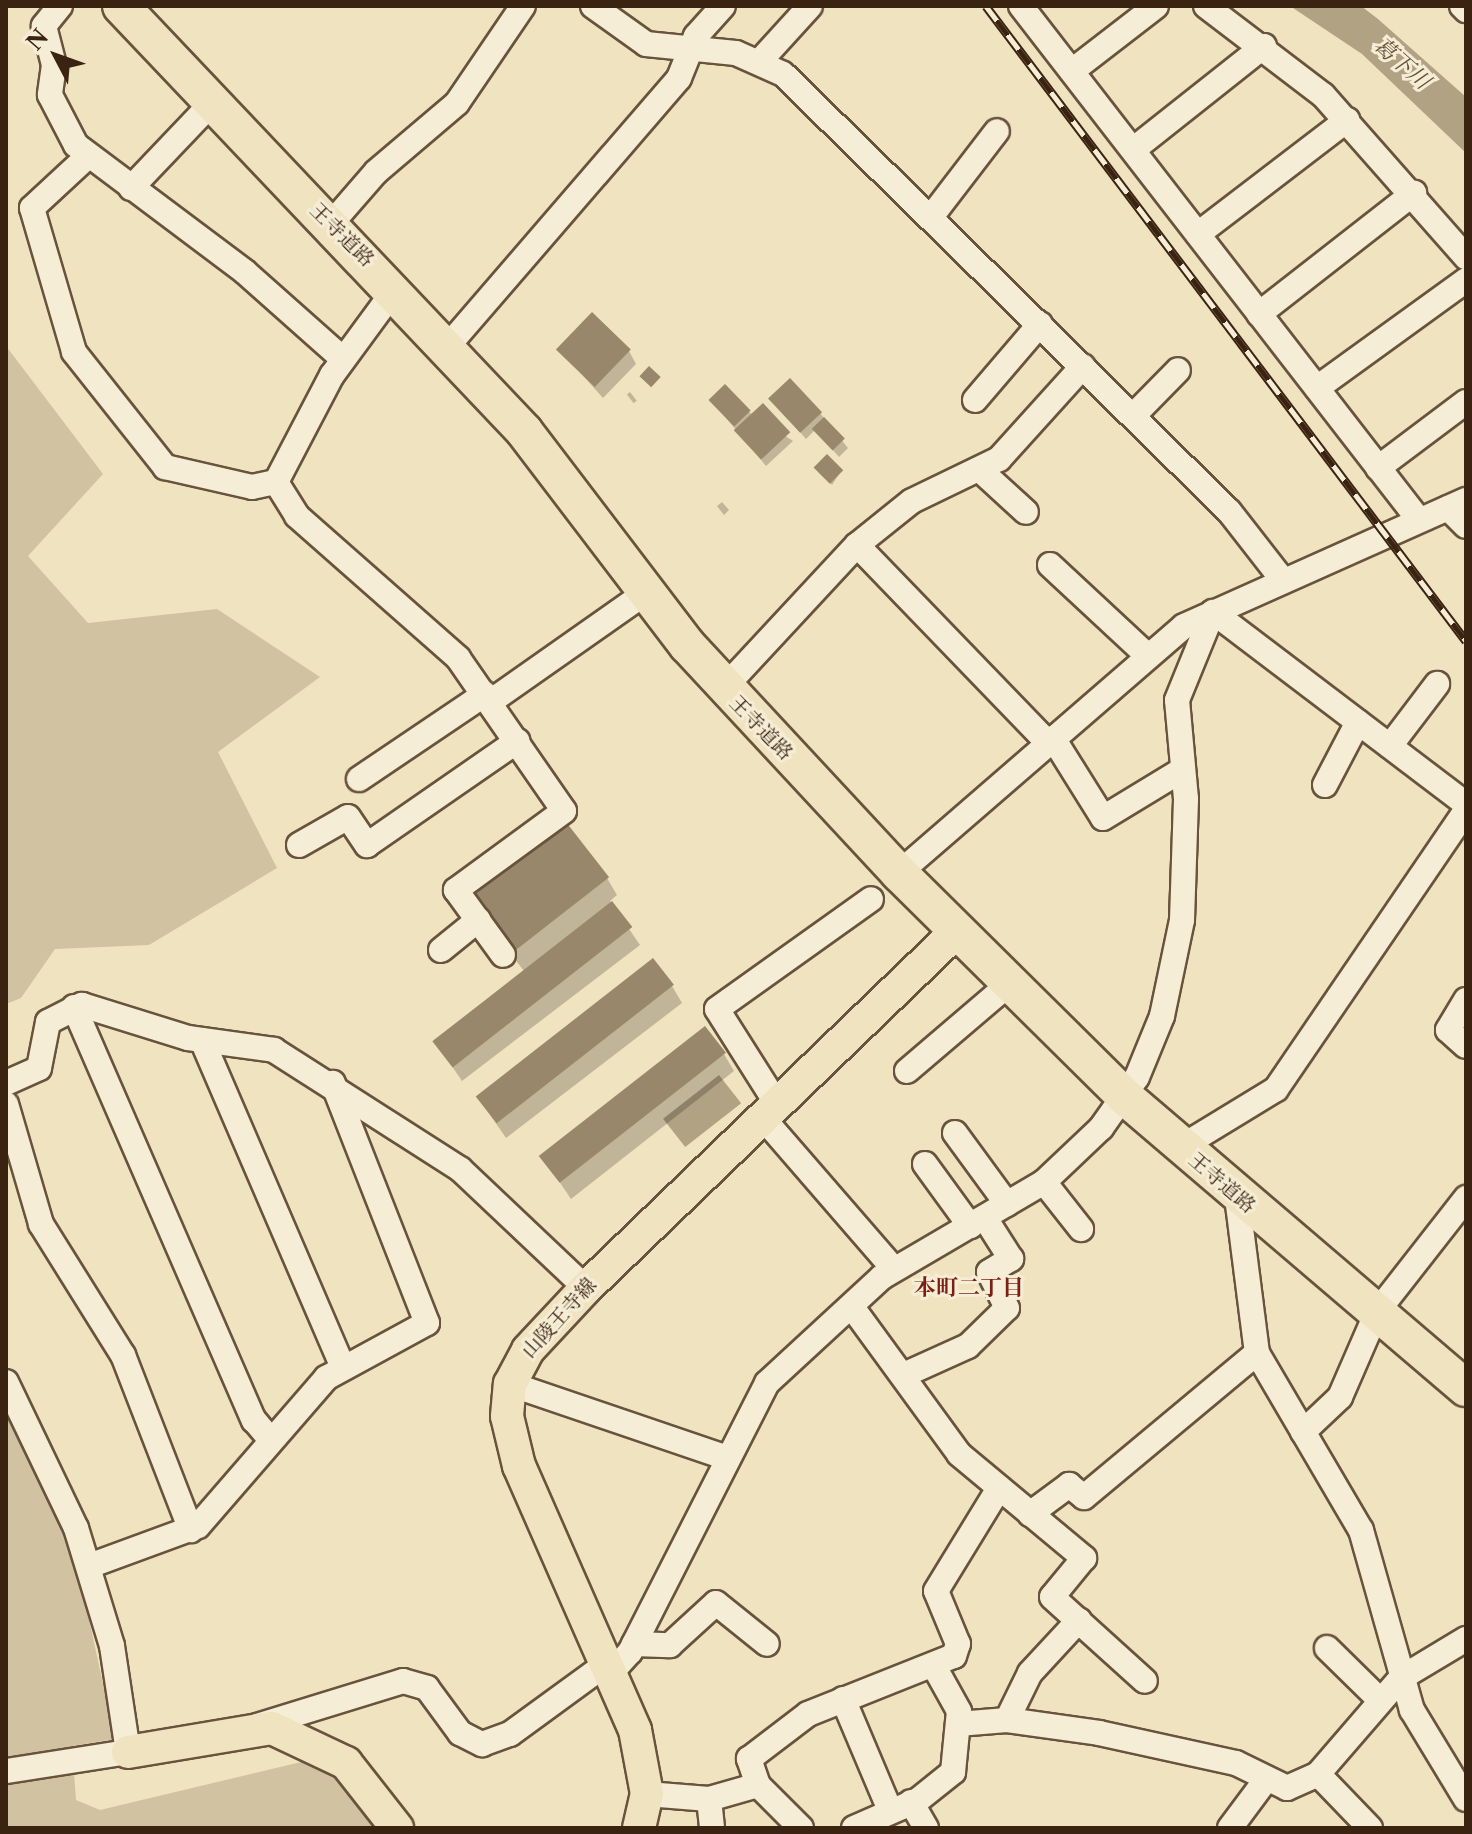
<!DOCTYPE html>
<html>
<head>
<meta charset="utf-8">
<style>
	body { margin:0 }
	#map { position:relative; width:1472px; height:1834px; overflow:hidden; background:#f0e3bf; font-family:"Libre Caslon Text","Noto Serif JP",serif }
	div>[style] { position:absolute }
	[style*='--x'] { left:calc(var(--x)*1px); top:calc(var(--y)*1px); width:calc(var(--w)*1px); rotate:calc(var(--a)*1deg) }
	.green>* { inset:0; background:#d1c2a1 }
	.water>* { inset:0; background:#b2a284; transform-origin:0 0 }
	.shadow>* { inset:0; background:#0003; transform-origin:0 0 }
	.building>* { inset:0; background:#99876b; transform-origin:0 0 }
	.roads { filter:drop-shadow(2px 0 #68533c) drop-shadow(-2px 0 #68533c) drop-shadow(0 2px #68533c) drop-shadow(0 -2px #68533c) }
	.minor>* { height:24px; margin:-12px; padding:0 12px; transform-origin:12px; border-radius:12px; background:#f5edd5 }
	.major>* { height:32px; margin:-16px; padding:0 16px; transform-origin:16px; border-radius:16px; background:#f0e3bf }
	.highway>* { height:36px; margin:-18px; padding:0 18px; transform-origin:18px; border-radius:18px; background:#f0e3bf }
	.rail>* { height:9px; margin-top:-4.5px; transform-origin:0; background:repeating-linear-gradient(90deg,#f5edd5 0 18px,#3b2311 0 36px); box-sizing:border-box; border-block:2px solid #3b2311 }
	span { translate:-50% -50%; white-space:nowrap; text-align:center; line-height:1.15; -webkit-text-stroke:6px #f5edd5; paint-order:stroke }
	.street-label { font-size:20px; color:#3b2311 }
	.water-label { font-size:22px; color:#654f39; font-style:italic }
	.neighbourhood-label { font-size:22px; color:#7a1f14; font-weight:700 }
	.frame { position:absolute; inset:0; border:8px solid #3b2311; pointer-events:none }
	.north { position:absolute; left:16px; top:16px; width:80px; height:80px; -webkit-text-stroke:6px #f5edd5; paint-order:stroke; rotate:311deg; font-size:22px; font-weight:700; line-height:32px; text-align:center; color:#3b2311 }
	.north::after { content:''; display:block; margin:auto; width:28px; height:36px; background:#3b2311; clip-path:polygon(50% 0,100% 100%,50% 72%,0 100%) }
</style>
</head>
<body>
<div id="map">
	<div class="green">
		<div style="clip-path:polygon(6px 346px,103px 474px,28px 556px,88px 623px,217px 609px,320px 677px,218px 752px,277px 868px,149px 945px,55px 949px,21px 998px,6px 1004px)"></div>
		<div style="clip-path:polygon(6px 1401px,78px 1569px,115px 1739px,72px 1746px,76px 1800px,100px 1810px,322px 1757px,387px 1828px,6px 1828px)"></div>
	</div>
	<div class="water">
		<div style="clip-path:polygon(1290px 6px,1361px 6px,1378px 19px,1466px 97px,1466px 153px,1362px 54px)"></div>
		<div style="left:719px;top:1075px;width:36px;height:71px;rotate:52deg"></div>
	</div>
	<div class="shadow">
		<div style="clip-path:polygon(559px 349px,629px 351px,636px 364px,603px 398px)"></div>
		<div style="left:630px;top:392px;width:11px;height:4px;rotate:52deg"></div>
		<div style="clip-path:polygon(771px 399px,820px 413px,848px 448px,839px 457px,815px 430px,806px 439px)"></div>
		<div style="clip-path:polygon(711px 400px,749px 412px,793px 441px,766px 466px)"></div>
		<div style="clip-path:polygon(841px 471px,832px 485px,818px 472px)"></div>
		<div style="clip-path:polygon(722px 502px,729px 510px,724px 515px,717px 506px)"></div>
		<div style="clip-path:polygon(607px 878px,617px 895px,610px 901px,640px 945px,462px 1081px,434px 1040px,524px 971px,481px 915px)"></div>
		<div style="clip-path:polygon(672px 986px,682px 1003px,506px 1138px,477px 1096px)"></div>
		<div style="clip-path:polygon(724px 1054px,734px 1071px,571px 1199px,542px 1156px)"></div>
	</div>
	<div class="building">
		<div style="left:592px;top:312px;width:54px;height:52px;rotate:44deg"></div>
		<div style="left:649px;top:366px;width:16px;height:14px;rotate:43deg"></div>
		<div style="left:790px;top:378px;width:47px;height:30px;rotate:47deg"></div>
		<div style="left:725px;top:384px;width:37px;height:23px;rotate:46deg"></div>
		<div style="left:763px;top:403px;width:40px;height:40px;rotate:47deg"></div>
		<div style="left:824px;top:417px;width:30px;height:17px;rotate:46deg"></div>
		<div style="left:827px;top:454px;width:23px;height:19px;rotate:45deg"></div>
		<div style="left:566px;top:822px;width:70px;height:124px;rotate:52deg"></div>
		<div style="left:612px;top:901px;width:33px;height:228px;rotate:52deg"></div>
		<div style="left:653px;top:958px;width:34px;height:225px;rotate:52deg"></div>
		<div style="left:705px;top:1026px;width:34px;height:211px;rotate:52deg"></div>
	</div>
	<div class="roads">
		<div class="minor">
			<div style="--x:60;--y:6;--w:26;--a:129"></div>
			<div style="--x:44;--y:26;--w:40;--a:75.6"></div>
			<div style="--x:54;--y:65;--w:30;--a:98"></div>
			<div style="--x:50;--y:95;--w:56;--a:62.5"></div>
			<div style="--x:76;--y:145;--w:211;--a:36.9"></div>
			<div style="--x:245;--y:272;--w:131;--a:41.6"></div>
			<div style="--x:593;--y:6;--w:65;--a:35.6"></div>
			<div style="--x:646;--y:44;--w:90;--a:5.7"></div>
			<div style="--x:736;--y:53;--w:51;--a:24.1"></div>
			<div style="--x:783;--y:74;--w:624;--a:44.42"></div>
			<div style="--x:1229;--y:511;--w:86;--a:52.1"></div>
			<div style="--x:1021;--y:6;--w:650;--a:52.25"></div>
			<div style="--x:1206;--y:6;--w:147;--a:37.3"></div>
			<div style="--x:1323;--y:95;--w:216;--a:48.6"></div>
			<div style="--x:1462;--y:6;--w:6;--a:45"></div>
			<div style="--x:760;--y:61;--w:74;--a:-47.7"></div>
			<div style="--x:1072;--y:71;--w:106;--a:-37.7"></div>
			<div style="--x:1134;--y:149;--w:166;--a:-38.4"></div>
			<div style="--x:87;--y:157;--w:75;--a:137.2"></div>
			<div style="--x:32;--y:208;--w:150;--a:73.7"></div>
			<div style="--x:74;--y:352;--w:147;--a:51.6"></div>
			<div style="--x:165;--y:467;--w:89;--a:12.9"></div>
			<div style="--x:252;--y:487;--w:25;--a:-12"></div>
			<div style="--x:131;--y:188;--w:119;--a:-46.4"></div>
			<div style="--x:931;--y:217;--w:108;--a:-52.5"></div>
			<div style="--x:330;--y:225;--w:70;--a:-49"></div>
			<div style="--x:376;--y:172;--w:106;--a:-40.4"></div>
			<div style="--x:457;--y:103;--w:117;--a:-55.8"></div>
			<div style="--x:1198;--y:234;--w:188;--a:-37.4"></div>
			<div style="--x:396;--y:288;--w:108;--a:126.3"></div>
			<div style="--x:332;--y:375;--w:121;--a:117.6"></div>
			<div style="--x:276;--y:482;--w:40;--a:58"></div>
			<div style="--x:297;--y:516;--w:215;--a:41.4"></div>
			<div style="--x:458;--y:658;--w:186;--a:55.3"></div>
			<div style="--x:564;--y:811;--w:134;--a:143.8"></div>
			<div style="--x:456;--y:890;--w:80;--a:54.1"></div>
			<div style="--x:1259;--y:314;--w:197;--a:-38"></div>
			<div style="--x:447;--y:347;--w:355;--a:-49.2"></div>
			<div style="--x:679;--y:78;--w:45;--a:-68"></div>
			<div style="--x:696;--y:36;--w:40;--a:-48"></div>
			<div style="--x:1317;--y:388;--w:184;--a:-35.9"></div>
			<div style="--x:975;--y:400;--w:100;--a:-49.5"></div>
			<div style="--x:1133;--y:416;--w:64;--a:-45.6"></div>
			<div style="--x:1378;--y:468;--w:110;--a:-36.9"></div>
			<div style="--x:980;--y:470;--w:62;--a:42.4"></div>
			<div style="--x:1448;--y:508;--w:25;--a:45"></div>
			<div style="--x:857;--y:545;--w:275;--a:46"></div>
			<div style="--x:1050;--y:565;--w:134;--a:42.9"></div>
			<div style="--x:724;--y:688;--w:195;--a:-47.1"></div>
			<div style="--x:857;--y:545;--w:70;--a:-38.7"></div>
			<div style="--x:912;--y:501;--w:97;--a:-25.8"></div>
			<div style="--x:999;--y:459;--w:125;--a:-47.9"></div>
			<div style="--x:490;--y:702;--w:189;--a:-35.1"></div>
			<div style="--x:1053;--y:738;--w:94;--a:58"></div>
			<div style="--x:1103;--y:818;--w:92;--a:-31.3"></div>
			<div style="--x:1390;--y:746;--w:78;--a:-52.8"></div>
			<div style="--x:359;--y:779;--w:152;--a:-34"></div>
			<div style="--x:1325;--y:785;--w:71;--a:-62.4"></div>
			<div style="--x:299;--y:845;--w:56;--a:-29.7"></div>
			<div style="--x:348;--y:817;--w:34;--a:56"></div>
			<div style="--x:367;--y:845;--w:183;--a:-34.7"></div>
			<div style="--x:899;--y:873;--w:377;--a:-40.9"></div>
			<div style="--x:1184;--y:626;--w:309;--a:-24.1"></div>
			<div style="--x:441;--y:950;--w:48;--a:-39"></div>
			<div style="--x:1466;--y:1000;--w:35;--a:121"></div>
			<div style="--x:1448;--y:1030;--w:24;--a:42"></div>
			<div style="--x:74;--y:1007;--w:451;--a:66.5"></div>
			<div style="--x:254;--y:1420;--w:23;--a:50"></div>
			<div style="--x:202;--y:1040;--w:354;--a:66.7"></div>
			<div style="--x:907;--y:1071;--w:135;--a:-40.5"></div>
			<div style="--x:6;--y:1083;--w:36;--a:-24"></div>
			<div style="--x:39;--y:1068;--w:47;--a:-78.9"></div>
			<div style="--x:48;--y:1022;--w:38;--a:-27"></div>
			<div style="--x:82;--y:1005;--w:111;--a:17.3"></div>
			<div style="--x:188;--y:1038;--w:87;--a:7.9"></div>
			<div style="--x:274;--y:1050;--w:221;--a:32.6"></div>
			<div style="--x:460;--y:1169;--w:173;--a:43.4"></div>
			<div style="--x:6;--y:1104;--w:125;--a:73.7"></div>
			<div style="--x:41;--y:1224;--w:155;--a:58"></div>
			<div style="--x:123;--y:1355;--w:188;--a:68.8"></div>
			<div style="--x:777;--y:1104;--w:112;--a:-122.3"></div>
			<div style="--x:717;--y:1009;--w:189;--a:-35.5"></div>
			<div style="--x:763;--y:1118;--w:200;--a:49.1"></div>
			<div style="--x:955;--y:1133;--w:88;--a:53.8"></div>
			<div style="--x:1181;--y:1147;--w:111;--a:-31.4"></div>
			<div style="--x:1276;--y:1089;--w:338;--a:-55.7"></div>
			<div style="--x:925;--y:1164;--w:77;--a:54"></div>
			<div style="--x:1044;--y:1182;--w:60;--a:51.8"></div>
			<div style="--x:1237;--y:1197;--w:157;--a:82.7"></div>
			<div style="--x:1257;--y:1353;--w:205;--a:59.6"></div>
			<div style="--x:1361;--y:1530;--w:187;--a:74.2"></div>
			<div style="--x:1412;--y:1710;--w:104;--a:58.8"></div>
			<div style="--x:852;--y:1307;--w:182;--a:53.9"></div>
			<div style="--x:959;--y:1454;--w:163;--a:39.8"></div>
			<div style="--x:1084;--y:1558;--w:50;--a:129.4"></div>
			<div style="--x:1052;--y:1597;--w:125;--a:42.1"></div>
			<div style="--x:906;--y:1374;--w:68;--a:-24.3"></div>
			<div style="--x:968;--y:1346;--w:54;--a:-44.3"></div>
			<div style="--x:1007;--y:1308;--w:40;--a:-116.6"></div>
			<div style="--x:989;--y:1272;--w:26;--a:-31"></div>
			<div style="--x:1011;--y:1259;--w:49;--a:-122.4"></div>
			<div style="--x:6;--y:1382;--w:162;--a:64.4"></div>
			<div style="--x:76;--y:1528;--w:123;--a:73"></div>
			<div style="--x:112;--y:1646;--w:107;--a:81.4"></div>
			<div style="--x:128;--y:1752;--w:123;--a:171.1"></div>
			<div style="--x:510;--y:1384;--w:229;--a:18.8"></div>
			<div style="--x:1303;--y:1432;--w:51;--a:-43.4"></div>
			<div style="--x:1340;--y:1397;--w:93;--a:-66.5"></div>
			<div style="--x:1377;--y:1312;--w:145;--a:-52"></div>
			<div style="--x:1030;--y:1514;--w:49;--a:-36.6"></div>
			<div style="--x:1069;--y:1485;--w:19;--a:39"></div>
			<div style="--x:1084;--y:1497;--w:225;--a:-39.8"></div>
			<div style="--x:89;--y:1566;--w:116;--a:-20.2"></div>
			<div style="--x:198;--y:1526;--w:196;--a:-49.1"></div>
			<div style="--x:326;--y:1378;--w:115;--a:-28.6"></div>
			<div style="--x:427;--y:1323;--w:258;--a:-111.4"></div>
			<div style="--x:634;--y:1644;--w:36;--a:2"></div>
			<div style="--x:670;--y:1645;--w:62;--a:-42.4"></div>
			<div style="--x:716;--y:1603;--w:65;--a:38.8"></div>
			<div style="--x:1327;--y:1648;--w:74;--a:44.5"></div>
			<div style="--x:610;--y:1674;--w:30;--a:-48"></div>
			<div style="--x:630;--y:1652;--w:302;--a:-63"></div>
			<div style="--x:767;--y:1383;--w:156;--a:-42.7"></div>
			<div style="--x:882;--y:1277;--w:188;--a:-30.4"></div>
			<div style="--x:1044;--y:1182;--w:79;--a:-43.5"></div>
			<div style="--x:1101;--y:1128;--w:62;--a:-54.8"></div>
			<div style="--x:1137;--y:1077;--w:66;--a:-67.7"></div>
			<div style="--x:1162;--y:1016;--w:98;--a:-78.2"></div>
			<div style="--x:1182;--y:920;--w:121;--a:-88.1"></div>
			<div style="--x:1186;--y:799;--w:99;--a:-95.2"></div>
			<div style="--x:1177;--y:700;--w:95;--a:-67.8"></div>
			<div style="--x:1213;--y:612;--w:318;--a:37.2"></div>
			<div style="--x:843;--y:1699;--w:118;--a:67.1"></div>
			<div style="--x:1007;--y:1720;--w:52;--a:-63.9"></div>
			<div style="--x:1030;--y:1673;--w:72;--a:-47.2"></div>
			<div style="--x:958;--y:1724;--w:49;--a:-4.7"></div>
			<div style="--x:1007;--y:1720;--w:93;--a:8"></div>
			<div style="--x:1099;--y:1733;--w:140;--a:12.4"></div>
			<div style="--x:1236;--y:1763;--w:57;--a:26.1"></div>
			<div style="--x:1287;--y:1788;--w:34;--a:-24"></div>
			<div style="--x:1318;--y:1774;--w:127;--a:-49.2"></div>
			<div style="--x:1401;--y:1678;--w:76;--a:-31"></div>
			<div style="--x:257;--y:1726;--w:153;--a:-17.1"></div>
			<div style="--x:403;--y:1681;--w:25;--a:16"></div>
			<div style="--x:427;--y:1688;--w:56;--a:53.7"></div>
			<div style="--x:460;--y:1733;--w:25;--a:27"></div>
			<div style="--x:482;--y:1744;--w:30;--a:-20"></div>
			<div style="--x:510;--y:1734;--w:119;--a:-36.1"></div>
			<div style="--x:1318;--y:1774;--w:75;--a:46.1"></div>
			<div style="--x:647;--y:1794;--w:62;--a:4.6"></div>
			<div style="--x:709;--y:1799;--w:51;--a:-15.9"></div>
			<div style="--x:709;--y:1799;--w:29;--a:84"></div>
			<div style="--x:911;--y:1802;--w:30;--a:60"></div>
			<div style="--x:801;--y:1828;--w:61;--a:-135"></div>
			<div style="--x:758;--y:1785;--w:28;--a:-109"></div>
			<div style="--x:749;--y:1759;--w:74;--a:-37.3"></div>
			<div style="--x:808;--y:1714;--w:157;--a:-21.7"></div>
			<div style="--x:954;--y:1656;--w:13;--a:-72"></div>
			<div style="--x:958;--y:1644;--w:57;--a:-112.5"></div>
			<div style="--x:936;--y:1591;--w:121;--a:-58.5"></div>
			<div style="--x:854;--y:1828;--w:70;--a:-23.6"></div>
			<div style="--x:918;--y:1800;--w:45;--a:-38.7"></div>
			<div style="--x:953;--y:1772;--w:61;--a:-84.4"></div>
			<div style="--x:959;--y:1711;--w:49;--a:-119.2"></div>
			<div style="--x:1230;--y:1828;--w:59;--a:-53.3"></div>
		</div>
		<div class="major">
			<div style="--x:128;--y:1752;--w:146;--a:-9.5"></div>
			<div style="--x:272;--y:1728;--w:82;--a:25.3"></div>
			<div style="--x:346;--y:1763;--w:83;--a:51.9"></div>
			<div style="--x:639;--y:1828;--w:35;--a:-77"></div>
			<div style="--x:647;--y:1794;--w:65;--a:-100.6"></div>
			<div style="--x:635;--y:1730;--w:288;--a:-113.7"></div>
			<div style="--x:519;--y:1466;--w:51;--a:-103.5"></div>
			<div style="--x:507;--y:1416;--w:32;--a:-85"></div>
			<div style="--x:510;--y:1384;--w:38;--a:-62"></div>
			<div style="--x:528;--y:1350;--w:85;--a:-46.9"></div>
			<div style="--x:586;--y:1288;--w:515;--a:-43.9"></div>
		</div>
		<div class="highway">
			<div style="--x:121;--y:6;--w:586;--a:46.52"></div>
			<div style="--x:524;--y:431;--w:270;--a:52.7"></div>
			<div style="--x:688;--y:646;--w:310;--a:47.1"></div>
			<div style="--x:899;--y:873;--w:318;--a:44.7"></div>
			<div style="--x:1125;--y:1097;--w:448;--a:40.5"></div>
		</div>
	</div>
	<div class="rail">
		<div style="--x:986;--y:6;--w:796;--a:52.91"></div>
	</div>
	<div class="street-label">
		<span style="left:342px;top:235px;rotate:45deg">王寺道路</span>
		<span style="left:761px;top:728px;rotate:46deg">王寺道路</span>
		<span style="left:1222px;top:1183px;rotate:41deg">王寺道路</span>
		<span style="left:559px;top:1318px;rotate:-48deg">山陵王寺線</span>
	</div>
	<div class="water-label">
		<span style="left:1402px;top:63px;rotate:41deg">葛下川</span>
	</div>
	<div class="neighbourhood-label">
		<span style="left:969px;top:1288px">本町二丁目</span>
	</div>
	<div class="frame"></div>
	<div class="north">N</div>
</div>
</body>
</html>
